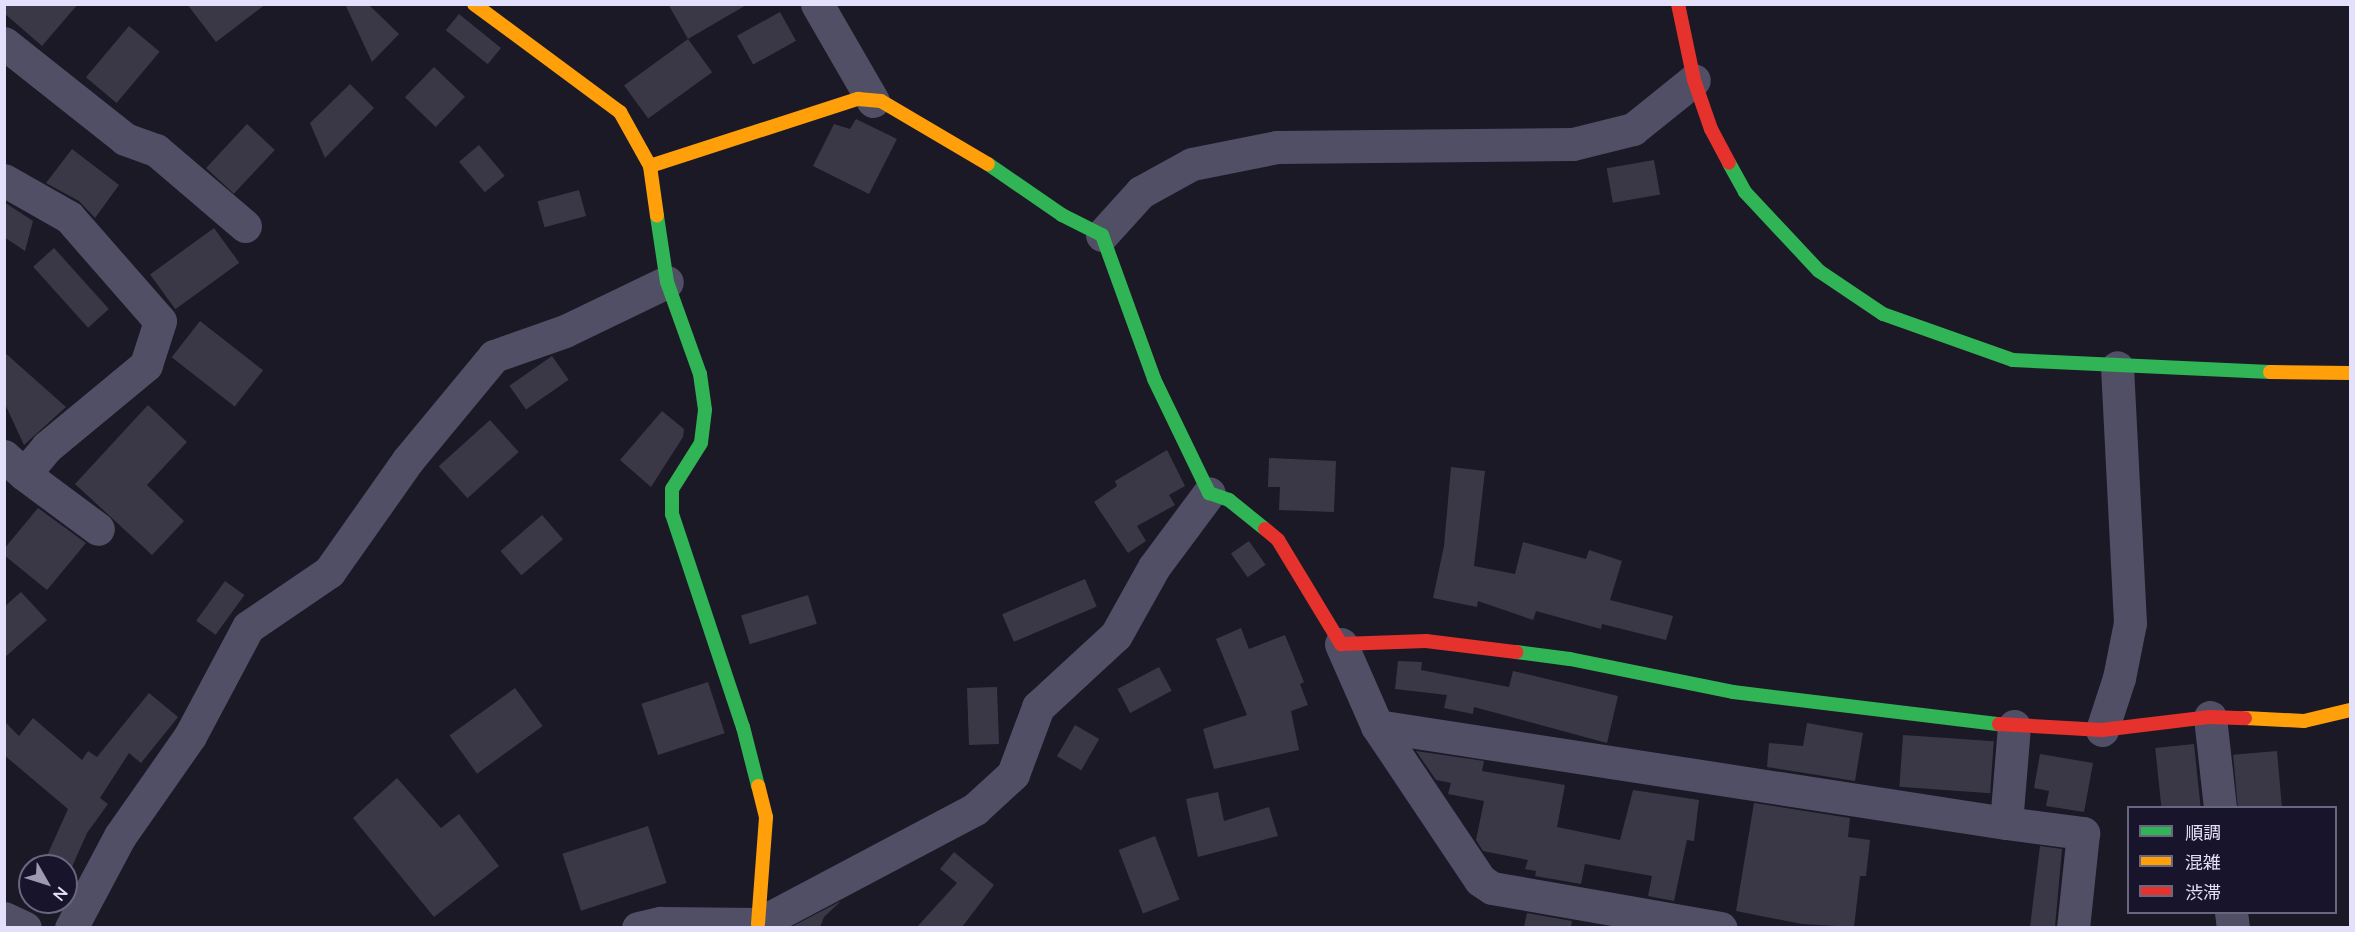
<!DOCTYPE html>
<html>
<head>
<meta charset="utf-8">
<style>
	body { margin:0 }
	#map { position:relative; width:2355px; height:932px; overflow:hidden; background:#1b1926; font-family:Lato,"Noto Sans JP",sans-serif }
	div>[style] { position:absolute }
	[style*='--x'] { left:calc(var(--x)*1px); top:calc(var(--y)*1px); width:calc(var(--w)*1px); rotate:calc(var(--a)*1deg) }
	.building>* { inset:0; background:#3a3847; transform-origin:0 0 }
	.street>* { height:33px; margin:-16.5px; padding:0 16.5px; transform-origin:16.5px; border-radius:16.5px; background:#504f65 }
	.fast>* { height:14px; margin:-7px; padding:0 7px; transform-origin:7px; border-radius:7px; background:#30b455 }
	.slow>* { height:14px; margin:-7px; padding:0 7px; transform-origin:7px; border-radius:7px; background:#ff9f0a }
	.jam>* { height:14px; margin:-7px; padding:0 7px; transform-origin:7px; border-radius:7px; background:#e5322d }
	span { translate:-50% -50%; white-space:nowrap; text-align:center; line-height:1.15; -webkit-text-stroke:4.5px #17142b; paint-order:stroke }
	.frame { position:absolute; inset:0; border:6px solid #e3e0fc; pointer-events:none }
	.legend { position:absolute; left:2127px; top:806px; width:210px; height:108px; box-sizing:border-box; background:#17142b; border:2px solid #69667f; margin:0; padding:8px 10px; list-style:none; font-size:18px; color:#e3e0fc }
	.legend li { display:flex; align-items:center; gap:12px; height:30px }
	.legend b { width:30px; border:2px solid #69667f }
	.north { position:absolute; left:18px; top:854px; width:60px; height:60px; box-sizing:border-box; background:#17142b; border:2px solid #69667f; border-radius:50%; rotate:129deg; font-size:16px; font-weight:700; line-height:24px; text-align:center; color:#e3e0fc }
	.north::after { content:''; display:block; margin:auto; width:21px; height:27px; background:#9d9ab1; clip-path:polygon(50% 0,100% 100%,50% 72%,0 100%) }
</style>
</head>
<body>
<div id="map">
	<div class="building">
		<div style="clip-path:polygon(4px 4px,78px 4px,42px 46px,4px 13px)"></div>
		<div style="clip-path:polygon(187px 4px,266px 4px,216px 42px)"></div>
		<div style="clip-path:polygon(345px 4px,368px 4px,399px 34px,372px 62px)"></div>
		<div style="clip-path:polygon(668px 4px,748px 4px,688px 39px)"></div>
		<div style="left:780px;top:12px;width:33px;height:49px;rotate:61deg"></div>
		<div style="left:459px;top:14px;width:54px;height:21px;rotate:39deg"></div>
		<div style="left:129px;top:26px;width:40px;height:67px;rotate:40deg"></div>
		<div style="left:688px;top:39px;width:41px;height:79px;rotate:54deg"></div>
		<div style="left:434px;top:67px;width:43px;height:42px;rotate:44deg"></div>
		<div style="clip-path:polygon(350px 84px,374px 108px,325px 158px,310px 123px)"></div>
		<div style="clip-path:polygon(856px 119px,897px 139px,869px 194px,813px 166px,834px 124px,850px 129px)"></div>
		<div style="left:247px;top:124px;width:38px;height:60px;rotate:43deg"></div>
		<div style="left:479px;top:145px;width:40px;height:26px;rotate:50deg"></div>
		<div style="clip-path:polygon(72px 149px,119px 185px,95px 218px,79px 201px,46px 183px)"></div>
		<div style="left:1654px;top:160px;width:35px;height:48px;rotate:80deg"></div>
		<div style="left:579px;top:190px;width:27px;height:43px;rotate:75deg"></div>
		<div style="clip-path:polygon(4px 202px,33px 221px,25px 251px,4px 237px)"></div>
		<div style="left:214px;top:228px;width:43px;height:79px;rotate:54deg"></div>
		<div style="left:54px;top:248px;width:82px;height:28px;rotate:48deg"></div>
		<div style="left:200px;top:321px;width:80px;height:46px;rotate:38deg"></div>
		<div style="clip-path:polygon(4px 352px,66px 407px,24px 445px,4px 402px)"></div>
		<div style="left:552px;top:356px;width:29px;height:52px;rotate:55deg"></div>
		<div style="clip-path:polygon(148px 405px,187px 442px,147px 485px,184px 521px,152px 555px,75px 484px)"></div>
		<div style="clip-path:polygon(662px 411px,684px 429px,683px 437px,651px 487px,620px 460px)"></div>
		<div style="left:490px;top:420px;width:43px;height:69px;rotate:48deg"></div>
		<div style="clip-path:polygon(1167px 450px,1185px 486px,1169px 495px,1175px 505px,1137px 526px,1146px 541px,1128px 553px,1094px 502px,1117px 486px,1115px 481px)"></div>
		<div style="clip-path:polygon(1269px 458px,1336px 461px,1334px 512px,1279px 510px,1280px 487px,1268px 487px)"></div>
		<div style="clip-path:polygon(1451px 467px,1485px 471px,1474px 566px,1515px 574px,1523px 542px,1586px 559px,1589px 550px,1622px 561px,1610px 600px,1673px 616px,1666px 640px,1602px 624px,1601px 629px,1536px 611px,1533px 620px,1478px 601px,1477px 607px,1433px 598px,1444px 546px)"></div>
		<div style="clip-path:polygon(38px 508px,86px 543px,47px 590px,4px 555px,4px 549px)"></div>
		<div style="left:542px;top:515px;width:32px;height:55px;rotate:49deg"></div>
		<div style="left:1249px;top:541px;width:29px;height:22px;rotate:55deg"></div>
		<div style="left:1085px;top:579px;width:30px;height:90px;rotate:67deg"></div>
		<div style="left:225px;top:581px;width:24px;height:49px;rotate:36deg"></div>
		<div style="clip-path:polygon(21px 592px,47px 620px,4px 658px,4px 607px)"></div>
		<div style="left:808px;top:595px;width:30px;height:70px;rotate:73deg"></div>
		<div style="clip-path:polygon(1241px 628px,1249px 649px,1285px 635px,1304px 682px,1300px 684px,1308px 705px,1291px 711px,1299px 750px,1214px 769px,1203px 729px,1247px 715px,1216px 639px)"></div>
		<div style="clip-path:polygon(1398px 661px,1422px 662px,1421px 670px,1509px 687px,1513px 671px,1618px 696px,1607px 743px,1474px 707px,1473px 714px,1444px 708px,1447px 695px,1395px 689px)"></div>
		<div style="left:1159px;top:667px;width:27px;height:47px;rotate:62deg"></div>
		<div style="left:708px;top:682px;width:54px;height:70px;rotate:72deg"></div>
		<div style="left:997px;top:687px;width:57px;height:30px;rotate:88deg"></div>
		<div style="left:515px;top:688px;width:47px;height:81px;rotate:54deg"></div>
		<div style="clip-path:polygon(149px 693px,178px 717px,141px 763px,129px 753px,100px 798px,108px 804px,87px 833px,71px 869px,46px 858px,68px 809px,4px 755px,4px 721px,19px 736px,33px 718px,82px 760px,88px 751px,97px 757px)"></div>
		<div style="clip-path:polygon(1807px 723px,1863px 733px,1855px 781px,1767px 767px,1769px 743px,1803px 746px)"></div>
		<div style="left:1075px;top:725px;width:28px;height:36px;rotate:30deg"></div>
		<div style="left:1903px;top:735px;width:91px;height:52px;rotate:4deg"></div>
		<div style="left:2194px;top:744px;width:63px;height:39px;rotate:84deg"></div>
		<div style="clip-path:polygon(1416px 751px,1484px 761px,1482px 771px,1565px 785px,1557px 827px,1620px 840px,1633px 790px,1699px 800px,1694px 841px,1687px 840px,1674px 901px,1648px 896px,1652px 876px,1585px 864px,1581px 884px,1535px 876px,1536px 871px,1525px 869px,1528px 860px,1483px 851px,1476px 840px,1484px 801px,1448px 794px,1451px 783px,1436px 780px)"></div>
		<div style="left:2277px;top:751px;width:56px;height:44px;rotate:85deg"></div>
		<div style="clip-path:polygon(2040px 754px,2093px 763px,2084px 812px,2046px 806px,2049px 791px,2034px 788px)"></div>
		<div style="clip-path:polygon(397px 778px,441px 828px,459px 814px,499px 866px,434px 917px,353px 818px)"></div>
		<div style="clip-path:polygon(1218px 792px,1224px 821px,1269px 807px,1278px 836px,1198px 857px,1186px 799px)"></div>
		<div style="clip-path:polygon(1754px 803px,1850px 818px,1848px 837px,1870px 840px,1866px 876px,1860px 876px,1854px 927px,1802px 924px,1736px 911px)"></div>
		<div style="left:648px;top:826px;width:60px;height:90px;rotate:72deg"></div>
		<div style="left:1155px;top:836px;width:68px;height:39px;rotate:69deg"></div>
		<div style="clip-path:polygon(2040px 846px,2062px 849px,2055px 927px,2030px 927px)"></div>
		<div style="clip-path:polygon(954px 852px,994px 885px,962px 927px,917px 927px,957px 883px,940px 869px)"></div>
		<div style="clip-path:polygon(841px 901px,824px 917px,820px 927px,791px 927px)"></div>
		<div style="clip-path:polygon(1527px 913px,1572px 921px,1571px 927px,1524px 927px)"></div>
	</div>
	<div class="street">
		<div style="--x:817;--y:4;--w:112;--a:60"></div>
		<div style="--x:4;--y:43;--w:154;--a:38.4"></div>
		<div style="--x:125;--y:139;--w:33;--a:20"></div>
		<div style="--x:156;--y:150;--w:117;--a:40.5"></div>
		<div style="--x:4;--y:180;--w:75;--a:29.6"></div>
		<div style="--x:69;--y:217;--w:138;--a:48.8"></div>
		<div style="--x:160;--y:321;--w:46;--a:107.7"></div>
		<div style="--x:146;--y:365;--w:129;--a:140.4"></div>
		<div style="--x:47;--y:447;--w:35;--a:130"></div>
		<div style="--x:24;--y:474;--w:27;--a:-138"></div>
		<div style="--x:1102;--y:235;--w:58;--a:-47.8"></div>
		<div style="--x:1141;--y:192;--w:58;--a:-28.8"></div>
		<div style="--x:1192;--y:164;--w:87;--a:-11.3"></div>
		<div style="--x:1277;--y:147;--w:296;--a:-0.6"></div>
		<div style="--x:1573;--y:144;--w:62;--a:-14"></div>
		<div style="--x:1633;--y:129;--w:78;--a:-38.8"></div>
		<div style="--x:24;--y:474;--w:92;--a:36.6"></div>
		<div style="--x:1341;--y:644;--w:90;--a:66.3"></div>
		<div style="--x:1377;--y:726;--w:185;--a:56.2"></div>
		<div style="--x:1480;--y:880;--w:14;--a:34"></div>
		<div style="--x:1492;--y:888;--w:232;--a:9.9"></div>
		<div style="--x:2210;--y:717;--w:92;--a:83.7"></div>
		<div style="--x:1377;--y:726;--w:636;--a:8.77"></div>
		<div style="--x:2014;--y:726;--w:97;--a:94.7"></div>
		<div style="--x:2006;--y:823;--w:78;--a:7.4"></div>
		<div style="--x:2083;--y:833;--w:96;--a:96"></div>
		<div style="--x:2102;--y:730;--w:55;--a:-71.9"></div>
		<div style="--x:2119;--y:678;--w:56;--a:-78.7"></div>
		<div style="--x:2130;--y:623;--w:256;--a:-92.9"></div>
		<div style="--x:2231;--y:912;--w:16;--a:83"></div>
		<div style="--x:4;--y:918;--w:23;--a:25"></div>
		<div style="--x:71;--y:928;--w:104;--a:-62"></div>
		<div style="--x:120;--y:836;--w:122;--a:-55"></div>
		<div style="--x:190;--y:736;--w:123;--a:-62"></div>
		<div style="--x:248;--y:627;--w:98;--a:-34.2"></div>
		<div style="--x:329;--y:572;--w:137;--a:-54.8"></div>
		<div style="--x:408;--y:460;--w:135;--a:-50.4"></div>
		<div style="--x:494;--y:356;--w:75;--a:-19.4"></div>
		<div style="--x:565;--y:331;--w:113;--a:-25.7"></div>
		<div style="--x:638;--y:928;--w:23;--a:-13"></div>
		<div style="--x:660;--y:923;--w:98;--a:0.6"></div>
		<div style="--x:758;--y:924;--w:246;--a:-27.9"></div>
		<div style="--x:975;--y:809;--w:52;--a:-42.6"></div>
		<div style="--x:1013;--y:774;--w:72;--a:-69.5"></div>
		<div style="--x:1038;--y:707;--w:106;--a:-42.7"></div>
		<div style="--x:1116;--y:635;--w:78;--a:-60.8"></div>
		<div style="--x:1154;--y:567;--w:92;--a:-53.4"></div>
	</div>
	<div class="fast">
		<div style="--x:1729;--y:163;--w:33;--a:61"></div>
		<div style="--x:1745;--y:192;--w:108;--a:46.9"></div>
		<div style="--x:1819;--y:271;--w:77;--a:33.9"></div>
		<div style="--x:1883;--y:314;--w:138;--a:19.5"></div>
		<div style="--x:2013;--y:360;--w:257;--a:2.7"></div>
		<div style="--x:988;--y:164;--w:90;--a:34.6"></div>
		<div style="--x:1062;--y:215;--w:45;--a:26.6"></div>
		<div style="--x:1102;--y:235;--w:153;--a:70.1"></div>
		<div style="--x:1154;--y:379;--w:127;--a:64.2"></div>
		<div style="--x:1209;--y:493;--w:21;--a:19"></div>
		<div style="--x:1229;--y:500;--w:46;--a:38.9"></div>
		<div style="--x:657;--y:216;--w:67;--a:81.4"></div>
		<div style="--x:667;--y:282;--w:98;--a:70.3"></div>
		<div style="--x:700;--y:374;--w:36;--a:82"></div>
		<div style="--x:705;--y:410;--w:33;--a:97"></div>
		<div style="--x:701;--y:443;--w:54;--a:122.2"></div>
		<div style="--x:672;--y:489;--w:25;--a:90"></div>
		<div style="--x:672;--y:514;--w:225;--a:71.6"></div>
		<div style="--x:743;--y:727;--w:61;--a:75.7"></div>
		<div style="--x:1516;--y:652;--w:54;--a:7.4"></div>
		<div style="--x:1570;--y:659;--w:166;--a:11.4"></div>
		<div style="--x:1733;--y:692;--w:268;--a:6.9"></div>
	</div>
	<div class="slow">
		<div style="--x:474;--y:4;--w:182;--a:36.5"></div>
		<div style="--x:620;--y:112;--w:62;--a:60.9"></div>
		<div style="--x:650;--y:166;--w:50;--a:82"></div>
		<div style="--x:650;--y:166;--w:219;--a:-17.9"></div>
		<div style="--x:858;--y:99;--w:23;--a:5"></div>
		<div style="--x:881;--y:101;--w:124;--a:30.5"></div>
		<div style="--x:2270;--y:372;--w:80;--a:0.7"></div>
		<div style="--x:2245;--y:718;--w:59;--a:2.9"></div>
		<div style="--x:2304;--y:721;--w:47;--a:-13.4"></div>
		<div style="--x:758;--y:924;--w:107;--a:-85.7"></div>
		<div style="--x:766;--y:817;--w:32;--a:-104"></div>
	</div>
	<div class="jam">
		<div style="--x:1678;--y:4;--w:78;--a:78.1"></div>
		<div style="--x:1694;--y:80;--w:52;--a:70.9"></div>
		<div style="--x:1711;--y:129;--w:38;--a:62"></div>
		<div style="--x:1265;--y:529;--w:17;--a:40"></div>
		<div style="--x:1278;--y:540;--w:122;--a:58.8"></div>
		<div style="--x:1341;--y:644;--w:85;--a:-2"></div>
		<div style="--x:1426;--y:641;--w:91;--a:7"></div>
		<div style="--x:1999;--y:724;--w:103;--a:3.3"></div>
		<div style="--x:2102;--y:730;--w:109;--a:-6.9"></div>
		<div style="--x:2210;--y:717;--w:35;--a:2"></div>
	</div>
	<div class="frame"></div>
	<ul class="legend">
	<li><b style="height:8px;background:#30b455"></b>順調</li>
	<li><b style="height:8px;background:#ff9f0a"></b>混雑</li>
	<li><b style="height:8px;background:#e5322d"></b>渋滞</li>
	</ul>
	<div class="north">N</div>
</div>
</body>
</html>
